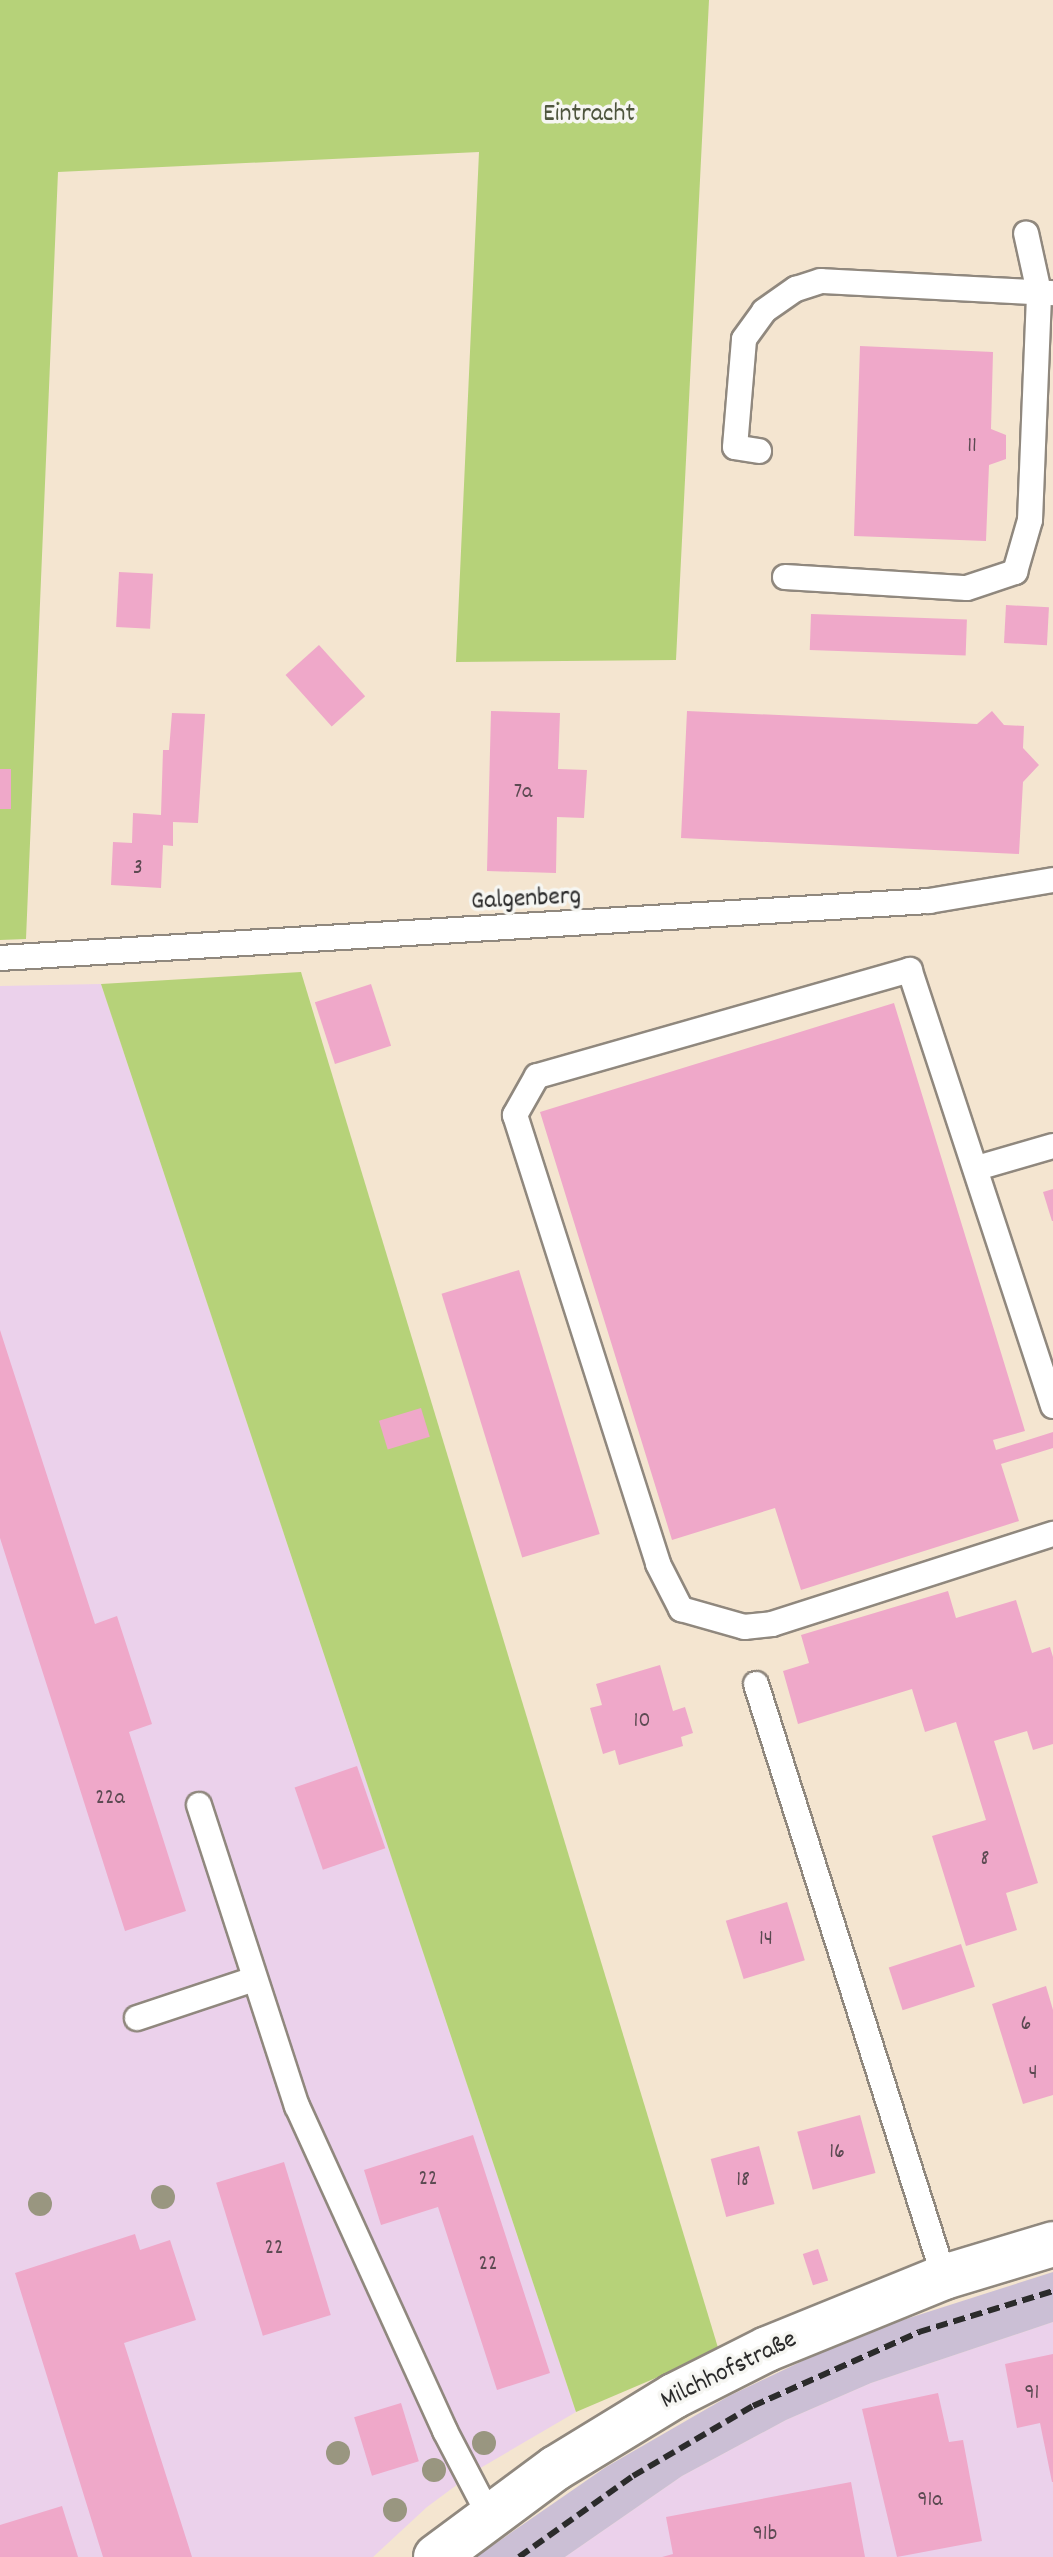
<!DOCTYPE html>
<html>
<head>
<meta charset="utf-8">
<style>
	body { margin:0 }
	#map { position:relative; width:1053px; height:2557px; overflow:hidden; background:#f4e5d0; font-family:Dekko,sans-serif }
	div>[style] { position:absolute }
	[style*='--x'] { left:calc(var(--x)*1px); top:calc(var(--y)*1px); width:calc(var(--w)*1px); rotate:calc(var(--a)*1deg) }
	.built>* { inset:0; background:#ebd1eb }
	.industrial>* { inset:0; background:#cbbfd5 }
	.green>* { inset:0; background:#b6d279 }
	.building>* { inset:0; background:#efa8c9; transform-origin:0 0 }
	.roads { filter:drop-shadow(2px 0 #90887e) drop-shadow(-2px 0 #90887e) drop-shadow(0 2px #90887e) drop-shadow(0 -2px #90887e) }
	.service>* { height:24px; margin:-12px; padding:0 12px; transform-origin:12px; border-radius:12px; background:#fff }
	.minor>* { height:44px; margin:-22px; padding:0 22px; transform-origin:22px; border-radius:22px; background:#fff }
	.rail>* { height:6px; margin-top:-3px; transform-origin:0; background:repeating-linear-gradient(90deg,#2b2b2b 0 12px,transparent 0 18px) }
	.trees>* { width:24px; height:24px; margin:-12px; border-radius:50%; background:#999680 }
	span { translate:-50% -50%; white-space:nowrap; text-align:center; line-height:1.15; -webkit-text-stroke:7px #f6f6f2; paint-order:stroke }
	.number-label { font-size:22px; color:#5c4a52 }
	.number-label span { -webkit-text-stroke-width:0 }
	.park-label { font-size:26px; color:#4e553e }
	.street-label { font-size:26px; color:#2b2b2b }
</style>
</head>
<body>
<div id="map">
	<div class="built">
		<div style="clip-path:polygon(101px 984px,576px 2412px,477px 2470px,427px 2507px,373px 2557px,0 2557px,0 986px)"></div>
		<div style="clip-path:polygon(1053px 2322px,1053px 2557px,565px 2557px,682px 2476px,786px 2420px,871px 2383px)"></div>
	</div>
	<div class="industrial">
		<div style="clip-path:polygon(1053px 2272px,1053px 2322px,871px 2383px,786px 2420px,682px 2476px,565px 2557px,476px 2557px,606px 2467px,729px 2396px,859px 2334px)"></div>
	</div>
	<div class="green">
		<div style="clip-path:polygon(0 0,709px 0,676px 660px,456px 662px,479px 152px,58px 172px,26px 939px,0 940px)"></div>
		<div style="clip-path:polygon(301px 972px,719px 2351px,576px 2412px,101px 984px)"></div>
	</div>
	<div class="building">
		<div style="clip-path:polygon(860px 346px,993px 352px,991px 429px,1006px 435px,1006px 459px,989px 465px,986px 541px,854px 536px)"></div>
		<div style="left:119px;top:572px;width:34px;height:55px;rotate:3deg"></div>
		<div style="left:1006px;top:605px;width:43px;height:38px;rotate:3deg"></div>
		<div style="left:811px;top:614px;width:156px;height:36px;rotate:2deg"></div>
		<div style="left:319px;top:645px;width:69px;height:45px;rotate:48deg"></div>
		<div style="clip-path:polygon(491px 711px,560px 713px,558px 769px,587px 770px,584px 818px,557px 817px,556px 873px,487px 871px)"></div>
		<div style="clip-path:polygon(687px 711px,977px 724px,992px 711px,1004px 725px,1024px 726px,1023px 748px,1039px 765px,1023px 782px,1019px 854px,681px 838px)"></div>
		<div style="clip-path:polygon(172px 713px,205px 714px,198px 823px,173px 822px,173px 846px,163px 845px,161px 888px,111px 885px,113px 842px,132px 843px,133px 813px,161px 815px,163px 750px,169px 750px)"></div>
		<div style="left:0;top:769px;width:11px;height:40px"></div>
		<div style="left:371px;top:984px;width:65px;height:59px;rotate:72deg"></div>
		<div style="clip-path:polygon(894px 1003px,1025px 1431px,993px 1440px,996px 1450px,1053px 1432px,1053px 1448px,1001px 1464px,1019px 1521px,801px 1590px,775px 1508px,672px 1540px,540px 1112px)"></div>
		<div style="clip-path:polygon(1053px 1189px,1053px 1221px,1052px 1221px,1043px 1192px)"></div>
		<div style="left:519px;top:1270px;width:276px;height:81px;rotate:73deg"></div>
		<div style="clip-path:polygon(0 1330px,95px 1624px,117px 1616px,152px 1724px,129px 1732px,186px 1911px,125px 1931px,0 1538px)"></div>
		<div style="left:421px;top:1408px;width:30px;height:44px;rotate:73deg"></div>
		<div style="clip-path:polygon(948px 1591px,956px 1618px,1016px 1600px,1032px 1653px,1050px 1647px,1053px 1657px,1053px 1744px,1033px 1750px,1027px 1731px,994px 1741px,1038px 1883px,1006px 1893px,1017px 1930px,966px 1946px,932px 1836px,986px 1820px,956px 1722px,925px 1732px,912px 1689px,798px 1724px,783px 1671px,809px 1663px,801px 1635px)"></div>
		<div style="clip-path:polygon(660px 1665px,673px 1711px,685px 1707px,693px 1733px,681px 1737px,683px 1746px,619px 1765px,615px 1750px,603px 1754px,590px 1708px,602px 1705px,596px 1684px)"></div>
		<div style="left:357px;top:1766px;width:87px;height:66px;rotate:71deg"></div>
		<div style="left:787px;top:1902px;width:61px;height:64px;rotate:73deg"></div>
		<div style="left:961px;top:1944px;width:45px;height:76px;rotate:72deg"></div>
		<div style="clip-path:polygon(1046px 1986px,1053px 2010px,1053px 2095px,1023px 2104px,992px 2004px)"></div>
		<div style="left:860px;top:2115px;width:60px;height:65px;rotate:75deg"></div>
		<div style="clip-path:polygon(473px 2135px,550px 2373px,497px 2390px,438px 2207px,381px 2225px,364px 2170px)"></div>
		<div style="left:759px;top:2146px;width:60px;height:50px;rotate:75deg"></div>
		<div style="left:284px;top:2162px;width:160px;height:71px;rotate:73deg"></div>
		<div style="clip-path:polygon(135px 2234px,140px 2250px,170px 2240px,196px 2320px,124px 2343px,192px 2557px,103px 2557px,15px 2273px)"></div>
		<div style="left:818px;top:2249px;width:33px;height:16px;rotate:72deg"></div>
		<div style="clip-path:polygon(1053px 2354px,1053px 2482px,1052px 2482px,1040px 2423px,1017px 2428px,1005px 2364px)"></div>
		<div style="clip-path:polygon(938px 2393px,949px 2442px,963px 2440px,982px 2541px,897px 2557px,862px 2409px)"></div>
		<div style="left:401px;top:2403px;width:61px;height:49px;rotate:73deg"></div>
		<div style="clip-path:polygon(851px 2482px,865px 2557px,662px 2557px,673px 2554px,666px 2517px)"></div>
		<div style="clip-path:polygon(62px 2506px,78px 2557px,0 2557px,0 2525px)"></div>
	</div>
	<div class="roads">
		<div class="service">
			<div style="--x:759;--y:451;--w:24;--a:-171"></div>
			<div style="--x:735;--y:447;--w:108;--a:-85.2"></div>
			<div style="--x:744;--y:339;--w:34;--a:-54"></div>
			<div style="--x:764;--y:311;--w:39;--a:-35"></div>
			<div style="--x:796;--y:289;--w:26;--a:-18"></div>
			<div style="--x:821;--y:281;--w:232;--a:3"></div>
			<div style="--x:785;--y:577;--w:182;--a:3.5"></div>
			<div style="--x:967;--y:588;--w:51;--a:-18.4"></div>
			<div style="--x:1015;--y:572;--w:54;--a:-73.9"></div>
			<div style="--x:1030;--y:520;--w:228;--a:-87.7"></div>
			<div style="--x:1039;--y:292;--w:60;--a:-102.4"></div>
			<div style="--x:0;--y:958;--w:931;--a:-3.51"></div>
			<div style="--x:929;--y:901;--w:126;--a:-9.6"></div>
			<div style="--x:977;--y:1168;--w:79;--a:-16.1"></div>
			<div style="--x:1053;--y:1406;--w:459;--a:-108.2"></div>
			<div style="--x:910;--y:970;--w:388;--a:164.1"></div>
			<div style="--x:537;--y:1076;--w:45;--a:119.4"></div>
			<div style="--x:515;--y:1115;--w:471;--a:72.3"></div>
			<div style="--x:658;--y:1564;--w:51;--a:62.9"></div>
			<div style="--x:681;--y:1609;--w:66;--a:15.9"></div>
			<div style="--x:744;--y:1627;--w:28;--a:-6"></div>
			<div style="--x:772;--y:1624;--w:295;--a:-17.8"></div>
			<div style="--x:756;--y:1684;--w:622;--a:72.41"></div>
			<div style="--x:199;--y:1805;--w:317;--a:72"></div>
			<div style="--x:297;--y:2106;--w:357;--a:65.5"></div>
			<div style="--x:445;--y:2431;--w:97;--a:62.4"></div>
			<div style="--x:137;--y:2018;--w:123;--a:-18.4"></div>
		</div>
		<div class="minor">
			<div style="--x:436;--y:2557;--w:149;--a:-36.6"></div>
			<div style="--x:556;--y:2468;--w:138;--a:-31.4"></div>
			<div style="--x:674;--y:2396;--w:104;--a:-26.8"></div>
			<div style="--x:767;--y:2349;--w:191;--a:-22.1"></div>
			<div style="--x:944;--y:2277;--w:114;--a:-16.8"></div>
		</div>
	</div>
	<div class="rail">
		<div style="--x:519;--y:2557;--w:140;--a:-35.4"></div>
		<div style="--x:633;--y:2476;--w:139;--a:-30.3"></div>
		<div style="--x:753;--y:2406;--w:182;--a:-24"></div>
		<div style="--x:919;--y:2332;--w:140;--a:-17"></div>
	</div>
	<div class="trees">
		<div style="left:163px;top:2197px"></div>
		<div style="left:40px;top:2204px"></div>
		<div style="left:484px;top:2443px"></div>
		<div style="left:338px;top:2453px"></div>
		<div style="left:434px;top:2470px"></div>
		<div style="left:395px;top:2510px"></div>
	</div>
	<div class="number-label">
		<span style="left:972px;top:447px">11</span>
		<span style="left:523px;top:793px">7a</span>
		<span style="left:138px;top:869px">3</span>
		<span style="left:642px;top:1722px">10</span>
		<span style="left:110px;top:1799px">22a</span>
		<span style="left:985px;top:1860px">8</span>
		<span style="left:766px;top:1940px">14</span>
		<span style="left:1026px;top:2025px">6</span>
		<span style="left:1033px;top:2074px">4</span>
		<span style="left:837px;top:2153px">16</span>
		<span style="left:428px;top:2180px">22</span>
		<span style="left:743px;top:2181px">18</span>
		<span style="left:274px;top:2249px">22</span>
		<span style="left:488px;top:2265px">22</span>
		<span style="left:1032px;top:2394px">91</span>
		<span style="left:930px;top:2501px">91a</span>
		<span style="left:765px;top:2535px">91b</span>
	</div>
	<div class="park-label">
		<span style="left:589px;top:115px">Eintracht</span>
	</div>
	<div class="street-label">
		<span style="left:526px;top:900px;rotate:-3deg">Galgenberg</span>
		<span style="left:729px;top:2371px;rotate:-26deg">Milchhofstraße</span>
	</div>
</div>
</body>
</html>
